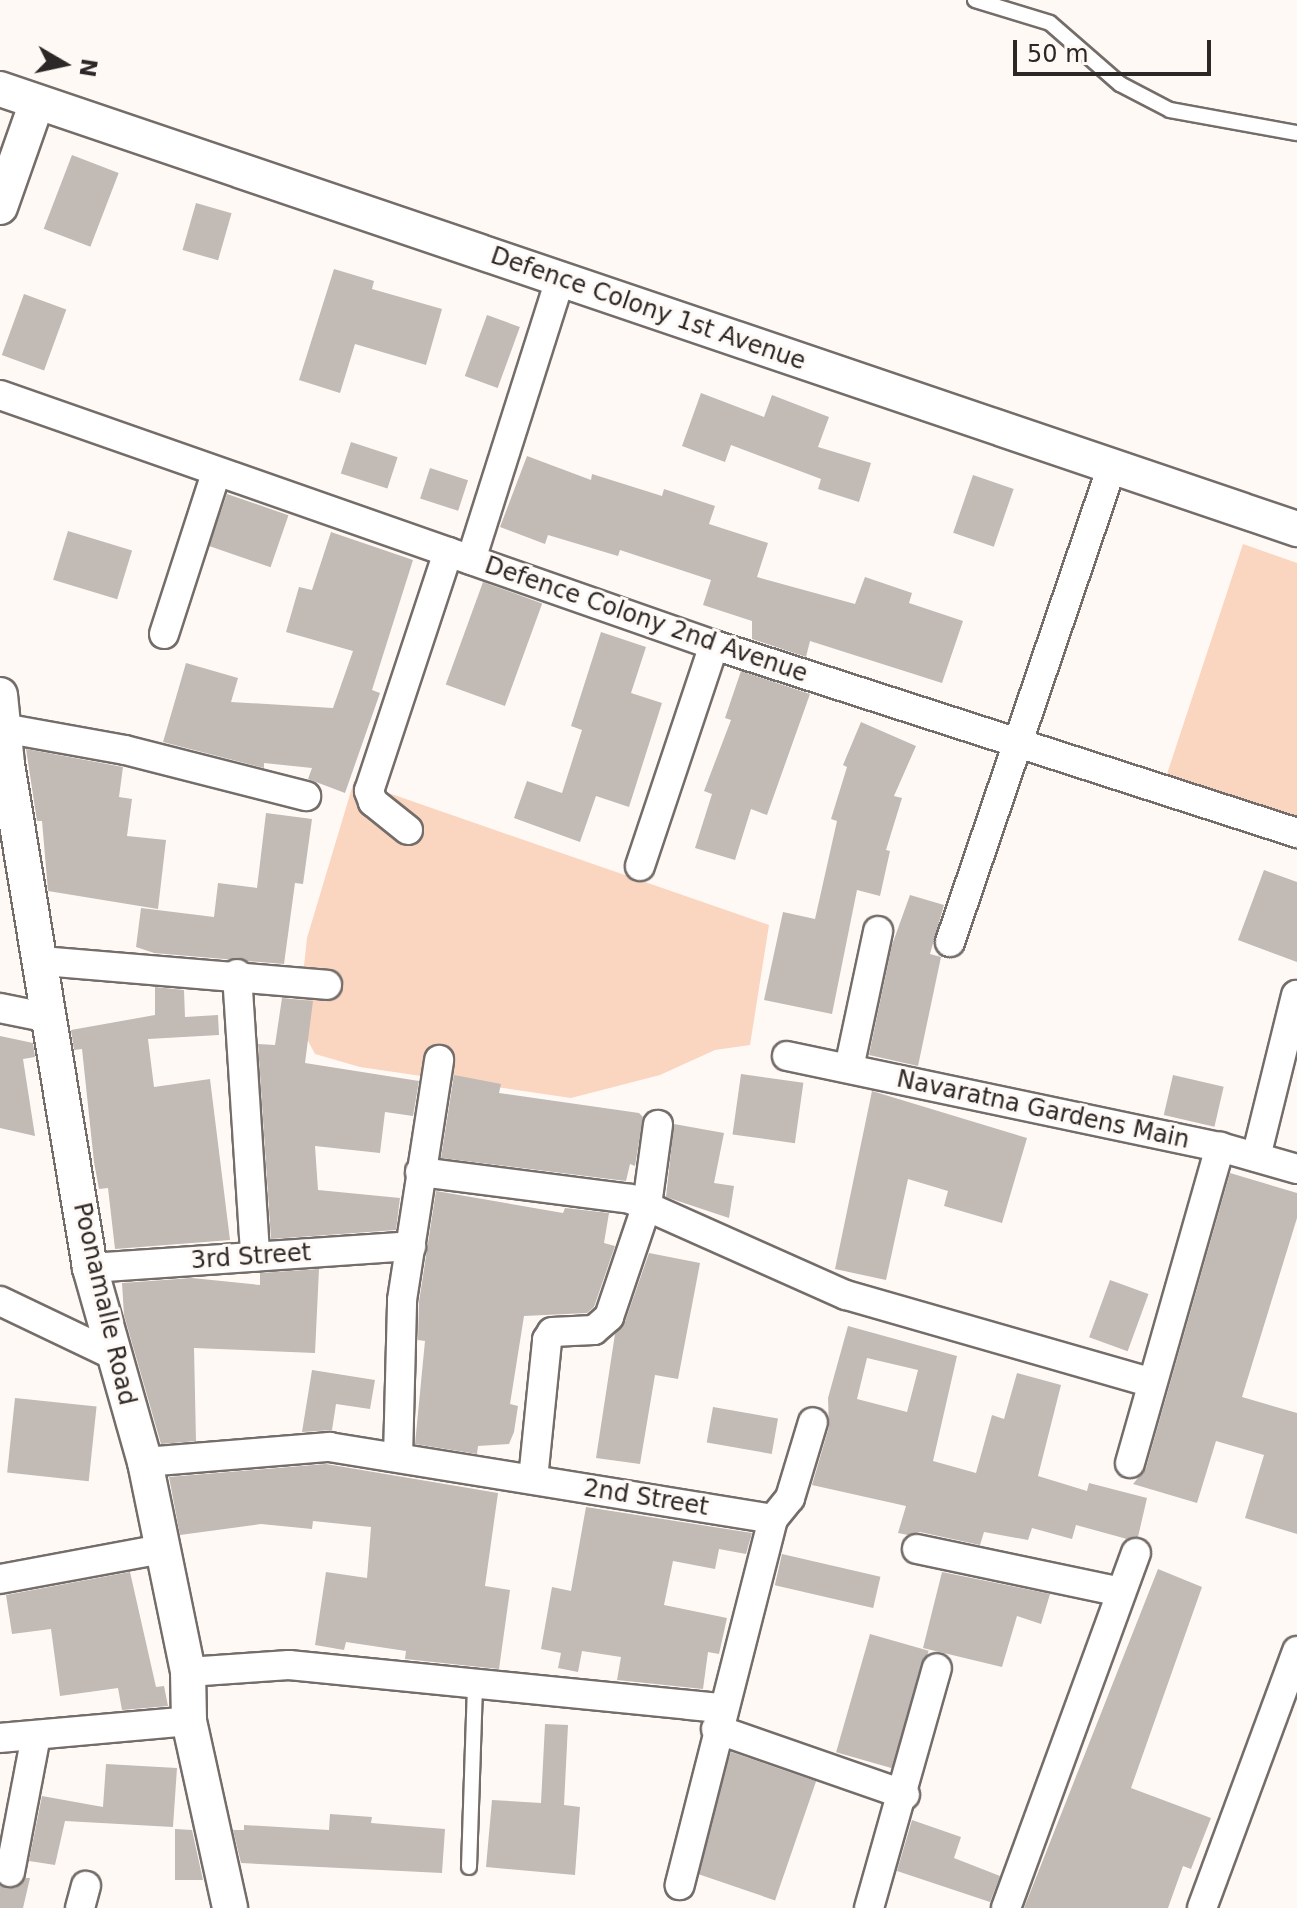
<!DOCTYPE html>
<html>
<head>
<meta charset="utf-8">
<style>
	body { margin:0 }
	#map { position:relative; width:1297px; height:1908px; overflow:hidden; background:#fff9f6; font-family:"DejaVu Sans",sans-serif }
	div>[style] { position:absolute }
	[style*='--x'] { left:calc(var(--x)*1px); top:calc(var(--y)*1px); width:calc(var(--w)*1px); rotate:calc(var(--a)*1deg) }
	.green>* { inset:0; background:#fad5bf }
	.building>* { inset:0; background:#c1bab5; transform-origin:0 0 }
	.roads { filter:drop-shadow(2px 0 #746d6a) drop-shadow(-2px 0 #746d6a) drop-shadow(0 2px #746d6a) drop-shadow(0 -2px #746d6a) }
	.service>* { height:14px; margin:-7px; padding:0 7px; transform-origin:7px; border-radius:7px; background:#fff }
	.minor>* { height:28px; margin:-14px; padding:0 14px; transform-origin:14px; border-radius:14px; background:#fff }
	.tertiary>* { height:34px; margin:-17px; padding:0 17px; transform-origin:17px; border-radius:17px; background:#fff }
	span { translate:-50% -50%; white-space:nowrap; text-align:center; line-height:1.15; -webkit-text-stroke:6px #fff9f6; paint-order:stroke }
	.street-label { font-size:24px; color:#2b2827 }
	.north { position:absolute; left:24px; top:24px; width:80px; height:80px; -webkit-text-stroke:6px #fff9f6; paint-order:stroke; rotate:99deg; font-size:22px; font-weight:700; line-height:32px; text-align:center; color:#2b2827 }
	.north::after { content:''; display:block; margin:auto; width:28px; height:36px; background:#2b2827; clip-path:polygon(50% 0,100% 100%,50% 72%,0 100%) }
	.scale { position:absolute; left:1013px; top:40px; width:198px; height:36px; box-sizing:border-box; border:4px solid #2b2827; border-top:0; padding-left:10px; font-size:24px; line-height:28px; white-space:nowrap; color:#2b2827; -webkit-text-stroke:6px #fff9f6; paint-order:stroke }
</style>
</head>
<body>
<div id="map">
	<div class="green">
		<div style="clip-path:polygon(1243px 544px,1297px 563px,1297px 824px,1165px 780px)"></div>
		<div style="clip-path:polygon(354px 781px,769px 925px,750px 1045px,715px 1050px,660px 1075px,571px 1098px,360px 1067px,315px 1054px,298px 1022px,307px 938px)"></div>
	</div>
	<div class="building">
		<div style="left:72px;top:155px;width:50px;height:79px;rotate:21deg"></div>
		<div style="left:196px;top:203px;width:37px;height:49px;rotate:16deg"></div>
		<div style="clip-path:polygon(334px 269px,374px 281px,372px 289px,442px 309px,426px 365px,355px 344px,340px 393px,299px 380px)"></div>
		<div style="left:24px;top:294px;width:45px;height:65px;rotate:20deg"></div>
		<div style="left:487px;top:315px;width:35px;height:65px;rotate:20deg"></div>
		<div style="clip-path:polygon(701px 393px,764px 417px,772px 395px,829px 417px,818px 447px,871px 463px,859px 502px,818px 489px,821px 479px,731px 445px,725px 462px,682px 446px)"></div>
		<div style="left:351px;top:442px;width:49px;height:33px;rotate:18deg"></div>
		<div style="clip-path:polygon(527px 456px,591px 480px,592px 474px,662px 496px,664px 489px,715px 506px,709px 524px,768px 543px,757px 577px,855px 604px,865px 577px,912px 593px,909px 603px,963px 621px,942px 683px,810px 641px,806px 657px,752px 639px,752px 621px,703px 605px,711px 580px,620px 550px,618px 556px,548px 535px,545px 544px,500px 527px)"></div>
		<div style="left:430px;top:468px;width:40px;height:32px;rotate:18deg"></div>
		<div style="left:973px;top:475px;width:43px;height:61px;rotate:19deg"></div>
		<div style="left:227px;top:494px;width:65px;height:55px;rotate:19deg"></div>
		<div style="left:68px;top:531px;width:67px;height:51px;rotate:17deg"></div>
		<div style="clip-path:polygon(331px 532px,413px 560px,372px 690px,380px 693px,345px 793px,308px 779px,312px 768px,264px 763px,264px 768px,163px 742px,186px 663px,238px 678px,231px 702px,333px 708px,353px 651px,286px 632px,299px 587px,312px 590px)"></div>
		<div style="left:483px;top:582px;width:63px;height:109px;rotate:20deg"></div>
		<div style="clip-path:polygon(601px 632px,646px 647px,631px 693px,662px 703px,629px 807px,596px 796px,580px 842px,514px 818px,527px 781px,562px 793px,582px 730px,571px 726px)"></div>
		<div style="clip-path:polygon(741px 671px,810px 694px,767px 815px,751px 809px,735px 860px,695px 848px,712px 794px,704px 791px,731px 720px,725px 718px)"></div>
		<div style="clip-path:polygon(861px 722px,916px 746px,894px 796px,902px 798px,886px 850px,890px 851px,880px 896px,857px 890px,832px 1014px,764px 1000px,783px 912px,815px 919px,837px 821px,831px 819px,847px 767px,843px 765px)"></div>
		<div style="clip-path:polygon(26px 749px,123px 767px,119px 797px,132px 799px,127px 836px,166px 840px,158px 909px,48px 891px,42px 821px,37px 821px)"></div>
		<div style="clip-path:polygon(266px 813px,312px 819px,303px 884px,295px 883px,284px 964px,154px 953px,136px 947px,141px 908px,214px 917px,218px 883px,257px 888px)"></div>
		<div style="clip-path:polygon(1264px 870px,1297px 882px,1297px 962px,1238px 940px)"></div>
		<div style="clip-path:polygon(910px 895px,944px 905px,930px 954px,941px 957px,918px 1066px,869px 1055px,892px 945px)"></div>
		<div style="clip-path:polygon(155px 987px,184px 990px,185px 1017px,218px 1015px,219px 1035px,148px 1039px,154px 1087px,210px 1079px,230px 1240px,115px 1249px,108px 1188px,99px 1189px,94px 1162px,82px 1049px,74px 1050px,71px 1030px,155px 1015px)"></div>
		<div style="clip-path:polygon(282px 998px,313px 1001px,305px 1063px,419px 1081px,413px 1116px,385px 1112px,380px 1153px,315px 1146px,318px 1190px,400px 1198px,396px 1230px,271px 1239px,258px 1044px,275px 1045px)"></div>
		<div style="clip-path:polygon(0 1036px,33px 1043px,35px 1057px,23px 1059px,35px 1136px,0 1128px)"></div>
		<div style="left:741px;top:1074px;width:63px;height:61px;rotate:8deg"></div>
		<div style="clip-path:polygon(454px 1075px,501px 1084px,499px 1093px,639px 1113px,643px 1117px,635px 1166px,630px 1164px,626px 1181px,441px 1158px)"></div>
		<div style="left:1173px;top:1075px;width:52px;height:41px;rotate:13deg"></div>
		<div style="clip-path:polygon(872px 1091px,1027px 1138px,1002px 1223px,944px 1206px,948px 1191px,908px 1179px,886px 1280px,835px 1269px)"></div>
		<div style="clip-path:polygon(674px 1124px,724px 1133px,714px 1183px,734px 1186px,729px 1218px,666px 1197px)"></div>
		<div style="clip-path:polygon(1230px 1173px,1297px 1193px,1297px 1218px,1242px 1397px,1297px 1413px,1297px 1534px,1245px 1518px,1264px 1455px,1216px 1441px,1197px 1503px,1133px 1484px,1146px 1468px)"></div>
		<div style="clip-path:polygon(436px 1191px,563px 1213px,565px 1208px,609px 1213px,604px 1243px,615px 1246px,594px 1307px,587px 1313px,524px 1316px,510px 1404px,518px 1406px,514px 1432px,509px 1444px,478px 1446px,477px 1454px,415px 1444px,425px 1341px,418px 1340px,419px 1302px)"></div>
		<div style="clip-path:polygon(649px 1253px,700px 1263px,678px 1379px,655px 1375px,640px 1464px,596px 1458px,615px 1334px,625px 1322px)"></div>
		<div style="clip-path:polygon(319px 1269px,315px 1353px,194px 1348px,196px 1441px,161px 1444px,124px 1315px,122px 1283px,192px 1278px,260px 1285px,260px 1273px)"></div>
		<div style="left:1110px;top:1280px;width:41px;height:61px;rotate:20deg"></div>
		<div style="clip-path:polygon(evenodd,848px 1326px,957px 1356px,933px 1461px,976px 1473px,992px 1415px,1004px 1419px,1017px 1373px,1061px 1385px,1038px 1476px,1087px 1491px,1089px 1483px,1147px 1498px,1138px 1537px,1127px 1539px,1076px 1525px,1072px 1539px,1032px 1528px,1028px 1540px,984px 1532px,980px 1545px,920px 1532px,908px 1535px,898px 1533px,906px 1506px,812px 1485px,829px 1427px,828px 1398px,848px 1326px,867px 1358px,918px 1370px,907px 1412px,857px 1399px,867px 1358px)"></div>
		<div style="clip-path:polygon(312px 1370px,375px 1380px,370px 1409px,336px 1404px,332px 1430px,302px 1432px)"></div>
		<div style="left:15px;top:1398px;width:82px;height:75px;rotate:6deg"></div>
		<div style="left:713px;top:1407px;width:66px;height:36px;rotate:10deg"></div>
		<div style="clip-path:polygon(326px 1464px,498px 1493px,485px 1586px,510px 1590px,499px 1669px,405px 1659px,406px 1651px,346px 1642px,344px 1650px,315px 1645px,326px 1572px,367px 1578px,371px 1527px,313px 1521px,312px 1529px,261px 1524px,180px 1535px,169px 1477px)"></div>
		<div style="clip-path:polygon(586px 1507px,752px 1533px,746px 1554px,719px 1549px,715px 1569px,673px 1561px,664px 1605px,727px 1618px,719px 1654px,708px 1652px,703px 1689px,617px 1680px,621px 1657px,582px 1651px,578px 1672px,558px 1668px,561px 1653px,541px 1649px,552px 1587px,571px 1591px)"></div>
		<div style="left:782px;top:1554px;width:101px;height:32px;rotate:13deg"></div>
		<div style="clip-path:polygon(1158px 1569px,1202px 1587px,1131px 1788px,1211px 1818px,1191px 1869px,1183px 1866px,1168px 1908px,1024px 1908px)"></div>
		<div style="clip-path:polygon(130px 1572px,156px 1687px,164px 1686px,168px 1706px,122px 1710px,118px 1688px,60px 1696px,51px 1629px,12px 1634px,6px 1595px)"></div>
		<div style="clip-path:polygon(942px 1572px,1050px 1594px,1041px 1624px,1017px 1616px,1002px 1667px,923px 1648px)"></div>
		<div style="left:870px;top:1634px;width:61px;height:123px;rotate:16deg"></div>
		<div style="clip-path:polygon(545px 1724px,568px 1725px,564px 1805px,580px 1807px,575px 1875px,486px 1867px,492px 1800px,541px 1803px)"></div>
		<div style="left:731px;top:1752px;width:90px;height:126px;rotate:19deg"></div>
		<div style="clip-path:polygon(106px 1764px,177px 1768px,173px 1827px,65px 1821px,55px 1865px,29px 1861px,42px 1796px,103px 1807px)"></div>
		<div style="clip-path:polygon(330px 1814px,372px 1817px,371px 1823px,445px 1829px,442px 1873px,241px 1863px,233px 1830px,244px 1830px,244px 1825px,329px 1830px)"></div>
		<div style="clip-path:polygon(912px 1820px,961px 1837px,954px 1858px,1000px 1876px,990px 1902px,897px 1871px)"></div>
		<div style="clip-path:polygon(175px 1829px,192px 1830px,203px 1880px,175px 1880px)"></div>
		<div style="clip-path:polygon(26px 1878px,30px 1878px,23px 1908px,0 1908px,0 1886px,15px 1888px)"></div>
	</div>
	<div class="roads">
		<div class="service">
			<div style="--x:975;--y:0;--w:78;--a:17"></div>
			<div style="--x:1050;--y:23;--w:93;--a:41.1"></div>
			<div style="--x:1120;--y:84;--w:56;--a:27.5"></div>
			<div style="--x:1170;--y:110;--w:129;--a:10.3"></div>
			<div style="--x:469;--y:1867;--w:185;--a:-88.1"></div>
		</div>
		<div class="minor">
			<div style="--x:0;--y:395;--w:757;--a:19.3"></div>
			<div style="--x:714;--y:645;--w:613;--a:17.87"></div>
			<div style="--x:471;--y:560;--w:294;--a:-72.4"></div>
			<div style="--x:164;--y:634;--w:169;--a:-72.1"></div>
			<div style="--x:3;--y:728;--w:124;--a:10.2"></div>
			<div style="--x:125;--y:750;--w:187;--a:14.3"></div>
			<div style="--x:408;--y:830;--w:45;--a:-141.3"></div>
			<div style="--x:373;--y:802;--w:12;--a:-110"></div>
			<div style="--x:369;--y:791;--w:252;--a:-71.7"></div>
			<div style="--x:640;--y:866;--w:233;--a:-71.5"></div>
			<div style="--x:950;--y:942;--w:503;--a:-71.2"></div>
			<div style="--x:43;--y:961;--w:285;--a:4.8"></div>
			<div style="--x:237;--y:974;--w:283;--a:86.3"></div>
			<div style="--x:0;--y:1008;--w:50;--a:11.5"></div>
			<div style="--x:787;--y:1056;--w:442;--a:11.9"></div>
			<div style="--x:1220;--y:1147;--w:80;--a:15.9"></div>
			<div style="--x:849;--y:1068;--w:140;--a:-78"></div>
			<div style="--x:1256;--y:1157;--w:167;--a:-76.1"></div>
			<div style="--x:420;--y:1172;--w:212;--a:7.3"></div>
			<div style="--x:630;--y:1199;--w:236;--a:24"></div>
			<div style="--x:846;--y:1295;--w:315;--a:16"></div>
			<div style="--x:90;--y:1268;--w:322;--a:-3.9"></div>
			<div style="--x:0;--y:1301;--w:125;--a:25.5"></div>
			<div style="--x:398;--y:1457;--w:157;--a:-88.5"></div>
			<div style="--x:402;--y:1300;--w:243;--a:-81.2"></div>
			<div style="--x:145;--y:1462;--w:185;--a:-4.7"></div>
			<div style="--x:329;--y:1447;--w:450;--a:9.2"></div>
			<div style="--x:773;--y:1519;--w:378;--a:104.3"></div>
			<div style="--x:1130;--y:1463;--w:329;--a:-74.1"></div>
			<div style="--x:533;--y:1479;--w:140;--a:-84.2"></div>
			<div style="--x:547;--y:1340;--w:9;--a:-58"></div>
			<div style="--x:552;--y:1332;--w:42;--a:-2.7"></div>
			<div style="--x:594;--y:1330;--w:20;--a:-41"></div>
			<div style="--x:609;--y:1317;--w:118;--a:-71.3"></div>
			<div style="--x:647;--y:1205;--w:81;--a:-82.2"></div>
			<div style="--x:773;--y:1519;--w:27;--a:-51"></div>
			<div style="--x:790;--y:1498;--w:79;--a:-73.2"></div>
			<div style="--x:917;--y:1549;--w:208;--a:11.9"></div>
			<div style="--x:0;--y:1579;--w:165;--a:-10.5"></div>
			<div style="--x:188;--y:1672;--w:101;--a:-4"></div>
			<div style="--x:289;--y:1665;--w:435;--a:5.7"></div>
			<div style="--x:716;--y:1729;--w:200;--a:19.2"></div>
			<div style="--x:0;--y:1738;--w:190;--a:-5.1"></div>
			<div style="--x:10;--y:1872;--w:138;--a:-79.2"></div>
			<div style="--x:80;--y:1908;--w:23;--a:-75"></div>
			<div style="--x:869;--y:1908;--w:249;--a:-74.2"></div>
			<div style="--x:1006;--y:1908;--w:378;--a:-69.9"></div>
			<div style="--x:1202;--y:1908;--w:274;--a:-69.7"></div>
		</div>
		<div class="tertiary">
			<div style="--x:0;--y:89;--w:1370;--a:18.74"></div>
			<div style="--x:0;--y:207;--w:111;--a:-70.6"></div>
			<div style="--x:0;--y:695;--w:69;--a:84.2"></div>
			<div style="--x:7;--y:764;--w:511;--a:80.65"></div>
			<div style="--x:90;--y:1268;--w:202;--a:74.2"></div>
			<div style="--x:145;--y:1462;--w:214;--a:78.4"></div>
			<div style="--x:188;--y:1672;--w:49;--a:88.8"></div>
			<div style="--x:189;--y:1721;--w:191;--a:77.6"></div>
		</div>
	</div>
	<div class="street-label">
		<span style="left:648px;top:309px;rotate:19deg">Defence Colony 1st Avenue</span>
		<span style="left:646px;top:620px;rotate:19deg">Defence Colony 2nd Avenue</span>
		<span style="left:1043px;top:1110px;rotate:12deg">Navaratna Gardens Main</span>
		<span style="left:251px;top:1257px;rotate:-4deg">3rd Street</span>
		<span style="left:104px;top:1304px;rotate:77deg">Poonamalle Road</span>
		<span style="left:646px;top:1498px;rotate:9deg">2nd Street</span>
	</div>
	<div class="north">N</div>
	<div class="scale">50 m</div>
</div>
</body>
</html>
